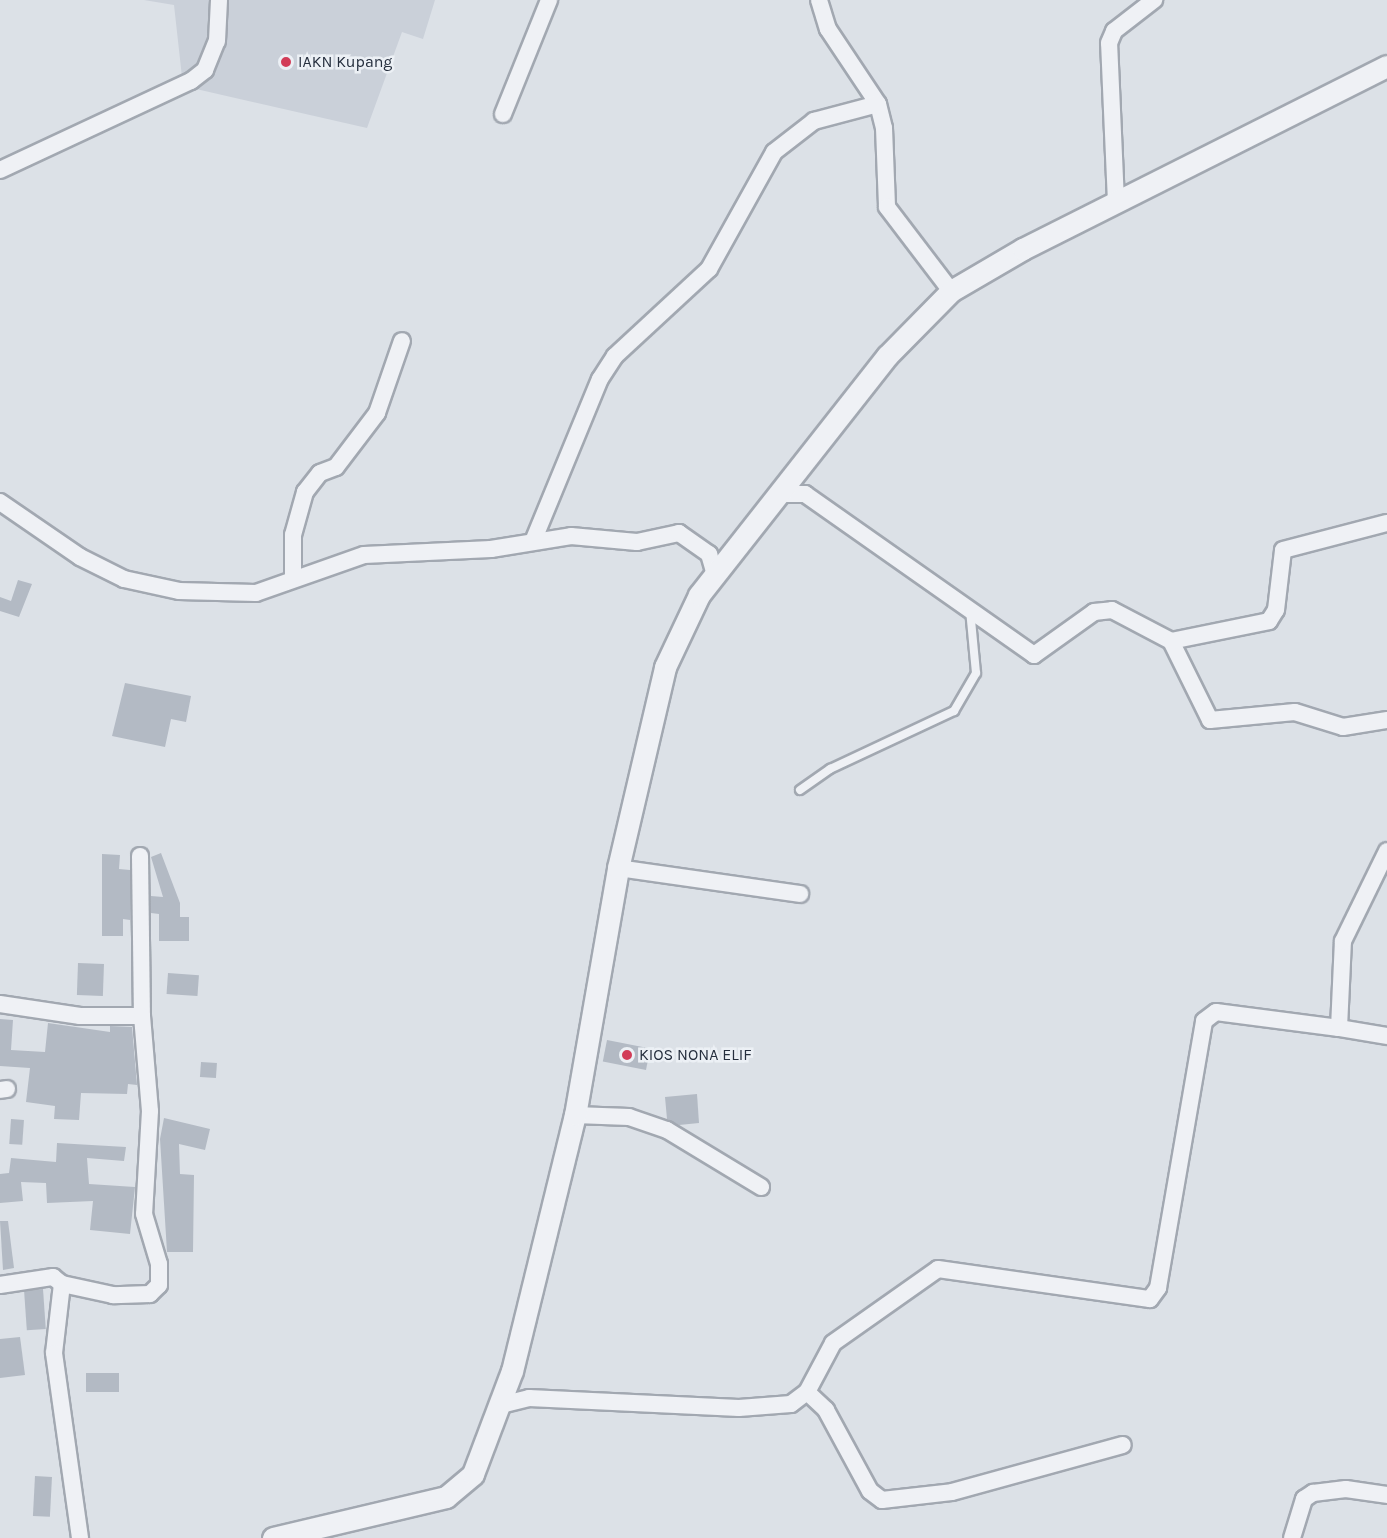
<!DOCTYPE html>
<html>
<head>
<meta charset="utf-8">
<style>
	body { margin:0 }
	#map { position:relative; width:1387px; height:1538px; overflow:hidden; background:#dce1e7; font-family:Karla,sans-serif }
	div>[style] { position:absolute }
	[style*='--x'] { left:calc(var(--x)*1px); top:calc(var(--y)*1px); width:calc(var(--w)*1px); rotate:calc(var(--a)*1deg) }
	.built>* { inset:0; background:#cad0d9 }
	.building>* { inset:0; background:#b3bac4; transform-origin:0 0 }
	.roads { filter:drop-shadow(2px 0 #a2a8b1) drop-shadow(-2px 0 #a2a8b1) drop-shadow(0 2px #a2a8b1) drop-shadow(0 -2px #a2a8b1) }
	.service>* { height:8px; margin:-4px; padding:0 4px; transform-origin:4px; border-radius:4px; background:#eff1f5 }
	.minor>* { height:16px; margin:-8px; padding:0 8px; transform-origin:8px; border-radius:8px; background:#eff1f5 }
	.tertiary>* { height:21px; margin:-10.5px; padding:0 10.5px; transform-origin:10.5px; border-radius:10.5px; background:#eff1f5 }
	.dots>* { width:16px; height:16px; translate:-50% -50%; box-sizing:border-box; border:3px solid #ecf0f5; border-radius:50% }
	span { translate:-50% -50%; white-space:nowrap; text-align:center; line-height:1.15; -webkit-text-stroke:5px #ecf0f5; paint-order:stroke }
	.poi-label { font-size:16px; color:#262f3e }
	.left { translate:0 -50%; text-align:left }
</style>
</head>
<body>
<div id="map">
	<div class="built">
		<div style="clip-path:polygon(144px 0,435px 0,423px 39px,402px 32px,367px 128px,183px 86px,174px 5px)"></div>
	</div>
	<div class="building">
		<div style="clip-path:polygon(18px 580px,32px 584px,19px 617px,0 611px,0 597px,11px 601px)"></div>
		<div style="clip-path:polygon(125px 683px,191px 696px,186px 722px,171px 719px,165px 747px,112px 736px)"></div>
		<div style="clip-path:polygon(161px 853px,180px 903px,180px 917px,189px 917px,189px 941px,159px 941px,159px 914px,151px 913px,151px 896px,163px 897px,151px 857px)"></div>
		<div style="clip-path:polygon(102px 854px,120px 855px,119px 869px,130px 870px,130px 920px,123px 919px,123px 936px,102px 936px)"></div>
		<div style="left:78px;top:963px;width:26px;height:32px;rotate:2deg"></div>
		<div style="left:168px;top:973px;width:31px;height:21px;rotate:4deg"></div>
		<div style="clip-path:polygon(0 1019px,13px 1020px,11px 1050px,45px 1052px,48px 1023px,110px 1032px,110px 1026px,132px 1027px,137px 1085px,128px 1084px,127px 1094px,81px 1093px,79px 1120px,54px 1119px,55px 1106px,26px 1102px,30px 1068px,0 1066px)"></div>
		<div style="left:607px;top:1040px;width:44px;height:22px;rotate:11deg"></div>
		<div style="left:201px;top:1062px;width:16px;height:15px;rotate:4deg"></div>
		<div style="clip-path:polygon(697px 1094px,699px 1123px,679px 1125px,667px 1119px,665px 1097px)"></div>
		<div style="clip-path:polygon(164px 1118px,210px 1129px,205px 1150px,179px 1144px,180px 1174px,194px 1175px,193px 1252px,167px 1252px,160px 1139px)"></div>
		<div style="left:11px;top:1119px;width:13px;height:25px;rotate:4deg"></div>
		<div style="clip-path:polygon(57px 1143px,126px 1147px,124px 1161px,87px 1158px,89px 1184px,135px 1187px,130px 1234px,90px 1230px,93px 1201px,47px 1203px,46px 1183px,21px 1182px,23px 1201px,0 1203px,0 1174px,9px 1173px,11px 1158px,56px 1162px)"></div>
		<div style="clip-path:polygon(0 1221px,8px 1221px,14px 1268px,3px 1270px)"></div>
		<div style="left:43px;top:1289px;width:40px;height:19px;rotate:86deg"></div>
		<div style="clip-path:polygon(20px 1337px,25px 1375px,0 1378px,0 1339px)"></div>
		<div style="left:86px;top:1373px;width:33px;height:19px"></div>
		<div style="left:35px;top:1476px;width:17px;height:40px;rotate:3deg"></div>
	</div>
	<div class="roads">
		<div class="service">
			<div style="--x:800;--y:790;--w:37;--a:-35"></div>
			<div style="--x:830;--y:769;--w:137;--a:-25.1"></div>
			<div style="--x:954;--y:711;--w:44;--a:-59.9"></div>
			<div style="--x:976;--y:673;--w:63;--a:-95.4"></div>
		</div>
		<div class="minor">
			<div style="--x:819;--y:0;--w:30;--a:73"></div>
			<div style="--x:828;--y:29;--w:90;--a:56.3"></div>
			<div style="--x:878;--y:104;--w:25;--a:76"></div>
			<div style="--x:884;--y:128;--w:79;--a:87.8"></div>
			<div style="--x:887;--y:207;--w:106;--a:52.7"></div>
			<div style="--x:503;--y:114;--w:123;--a:-68"></div>
			<div style="--x:0;--y:170;--w:211;--a:-25"></div>
			<div style="--x:191;--y:81;--w:18;--a:-38"></div>
			<div style="--x:205;--y:70;--w:31;--a:-68"></div>
			<div style="--x:217;--y:41;--w:41;--a:-87.2"></div>
			<div style="--x:1116;--y:202;--w:159;--a:-92.5"></div>
			<div style="--x:1109;--y:43;--w:13;--a:-67"></div>
			<div style="--x:1114;--y:31;--w:51;--a:-37.8"></div>
			<div style="--x:780;--y:494;--w:25;--a:0"></div>
			<div style="--x:805;--y:494;--w:280;--a:35.1"></div>
			<div style="--x:1034;--y:655;--w:74;--a:-35.6"></div>
			<div style="--x:1094;--y:612;--w:18;--a:-6"></div>
			<div style="--x:1112;--y:610;--w:67;--a:27.7"></div>
			<div style="--x:1171;--y:641;--w:88;--a:63.7"></div>
			<div style="--x:1210;--y:720;--w:85;--a:-5.4"></div>
			<div style="--x:1295;--y:712;--w:50;--a:17.4"></div>
			<div style="--x:1343;--y:727;--w:45;--a:-9"></div>
			<div style="--x:0;--y:502;--w:97;--a:34.5"></div>
			<div style="--x:80;--y:557;--w:49;--a:26.6"></div>
			<div style="--x:124;--y:579;--w:56;--a:12.3"></div>
			<div style="--x:179;--y:591;--w:77;--a:1.5"></div>
			<div style="--x:256;--y:593;--w:114;--a:-19.4"></div>
			<div style="--x:364;--y:555;--w:127;--a:-2.7"></div>
			<div style="--x:491;--y:549;--w:81;--a:-9.2"></div>
			<div style="--x:571;--y:536;--w:66;--a:5.2"></div>
			<div style="--x:637;--y:542;--w:43;--a:-12.1"></div>
			<div style="--x:679;--y:533;--w:37;--a:35"></div>
			<div style="--x:709;--y:554;--w:22;--a:74"></div>
			<div style="--x:534;--y:539;--w:173;--a:-67.6"></div>
			<div style="--x:600;--y:379;--w:27;--a:-57"></div>
			<div style="--x:615;--y:356;--w:128;--a:-42.8"></div>
			<div style="--x:709;--y:269;--w:134;--a:-60.9"></div>
			<div style="--x:774;--y:152;--w:51;--a:-37.8"></div>
			<div style="--x:814;--y:121;--w:66;--a:-14.9"></div>
			<div style="--x:293;--y:578;--w:43;--a:-90"></div>
			<div style="--x:293;--y:535;--w:45;--a:-74.4"></div>
			<div style="--x:305;--y:492;--w:24;--a:-52"></div>
			<div style="--x:320;--y:473;--w:17;--a:-21"></div>
			<div style="--x:336;--y:467;--w:68;--a:-52.8"></div>
			<div style="--x:377;--y:413;--w:76;--a:-70.9"></div>
			<div style="--x:1171;--y:641;--w:100;--a:-11.5"></div>
			<div style="--x:1269;--y:621;--w:13;--a:-58"></div>
			<div style="--x:1276;--y:610;--w:60;--a:-83.3"></div>
			<div style="--x:1283;--y:550;--w:107;--a:-14.6"></div>
			<div style="--x:140;--y:856;--w:160;--a:89.3"></div>
			<div style="--x:618;--y:868;--w:184;--a:8.1"></div>
			<div style="--x:0;--y:1004;--w:81;--a:8.5"></div>
			<div style="--x:80;--y:1016;--w:62;--a:0"></div>
			<div style="--x:142;--y:1016;--w:95;--a:85.2"></div>
			<div style="--x:150;--y:1111;--w:103;--a:93.3"></div>
			<div style="--x:144;--y:1214;--w:52;--a:73.3"></div>
			<div style="--x:159;--y:1264;--w:21;--a:90"></div>
			<div style="--x:159;--y:1285;--w:13;--a:135"></div>
			<div style="--x:150;--y:1294;--w:37;--a:178"></div>
			<div style="--x:113;--y:1295;--w:52;--a:-167.8"></div>
			<div style="--x:1339;--y:1028;--w:49;--a:9.5"></div>
			<div style="--x:0;--y:1090;--w:7;--a:-8"></div>
			<div style="--x:575;--y:1115;--w:54;--a:2.1"></div>
			<div style="--x:629;--y:1117;--w:40;--a:18.9"></div>
			<div style="--x:667;--y:1130;--w:110;--a:31.2"></div>
			<div style="--x:0;--y:1285;--w:54;--a:-8.6"></div>
			<div style="--x:53;--y:1277;--w:11;--a:38"></div>
			<div style="--x:62;--y:1284;--w:69;--a:96.6"></div>
			<div style="--x:54;--y:1353;--w:187;--a:82"></div>
			<div style="--x:807;--y:1392;--w:26;--a:43"></div>
			<div style="--x:826;--y:1410;--w:92;--a:61.5"></div>
			<div style="--x:870;--y:1491;--w:15;--a:37"></div>
			<div style="--x:882;--y:1500;--w:70;--a:-6.5"></div>
			<div style="--x:952;--y:1492;--w:177;--a:-15.4"></div>
			<div style="--x:501;--y:1405;--w:29;--a:-14"></div>
			<div style="--x:529;--y:1398;--w:210;--a:2.7"></div>
			<div style="--x:739;--y:1408;--w:52;--a:-4.4"></div>
			<div style="--x:791;--y:1404;--w:20;--a:-37"></div>
			<div style="--x:807;--y:1392;--w:55;--a:-62"></div>
			<div style="--x:833;--y:1343;--w:128;--a:-35.2"></div>
			<div style="--x:938;--y:1269;--w:214;--a:8.1"></div>
			<div style="--x:1150;--y:1299;--w:14;--a:-54"></div>
			<div style="--x:1158;--y:1288;--w:271;--a:-80.2"></div>
			<div style="--x:1204;--y:1021;--w:15;--a:-37"></div>
			<div style="--x:1216;--y:1012;--w:124;--a:7.4"></div>
			<div style="--x:1339;--y:1028;--w:87;--a:-87.4"></div>
			<div style="--x:1343;--y:941;--w:100;--a:-63.9"></div>
			<div style="--x:1292;--y:1538;--w:41;--a:-72.9"></div>
			<div style="--x:1304;--y:1499;--w:11;--a:-34"></div>
			<div style="--x:1313;--y:1493;--w:33;--a:-7"></div>
			<div style="--x:1346;--y:1489;--w:41;--a:8.3"></div>
		</div>
		<div class="tertiary">
			<div style="--x:273;--y:1538;--w:178;--a:-13.3"></div>
			<div style="--x:446;--y:1497;--w:35;--a:-40"></div>
			<div style="--x:473;--y:1474;--w:110;--a:-69.3"></div>
			<div style="--x:512;--y:1371;--w:264;--a:-76.2"></div>
			<div style="--x:575;--y:1115;--w:251;--a:-80.1"></div>
			<div style="--x:618;--y:868;--w:206;--a:-76.8"></div>
			<div style="--x:665;--y:667;--w:80;--a:-64.7"></div>
			<div style="--x:699;--y:595;--w:304;--a:-51.8"></div>
			<div style="--x:887;--y:356;--w:91;--a:-45.4"></div>
			<div style="--x:951;--y:291;--w:83;--a:-30.3"></div>
			<div style="--x:1023;--y:249;--w:407;--a:-26.7"></div>
		</div>
	</div>
	<div class="dots">
		<div style="left:286px;top:62px;background:#d23c58"></div>
		<div style="left:627px;top:1055px;background:#d23c58"></div>
	</div>
	<div class="poi-label">
		<span class="left" style="left:298px;top:62px">IAKN Kupang</span>
		<span class="left" style="left:639px;top:1055px">KIOS NONA ELIF</span>
	</div>
</div>
</body>
</html>
